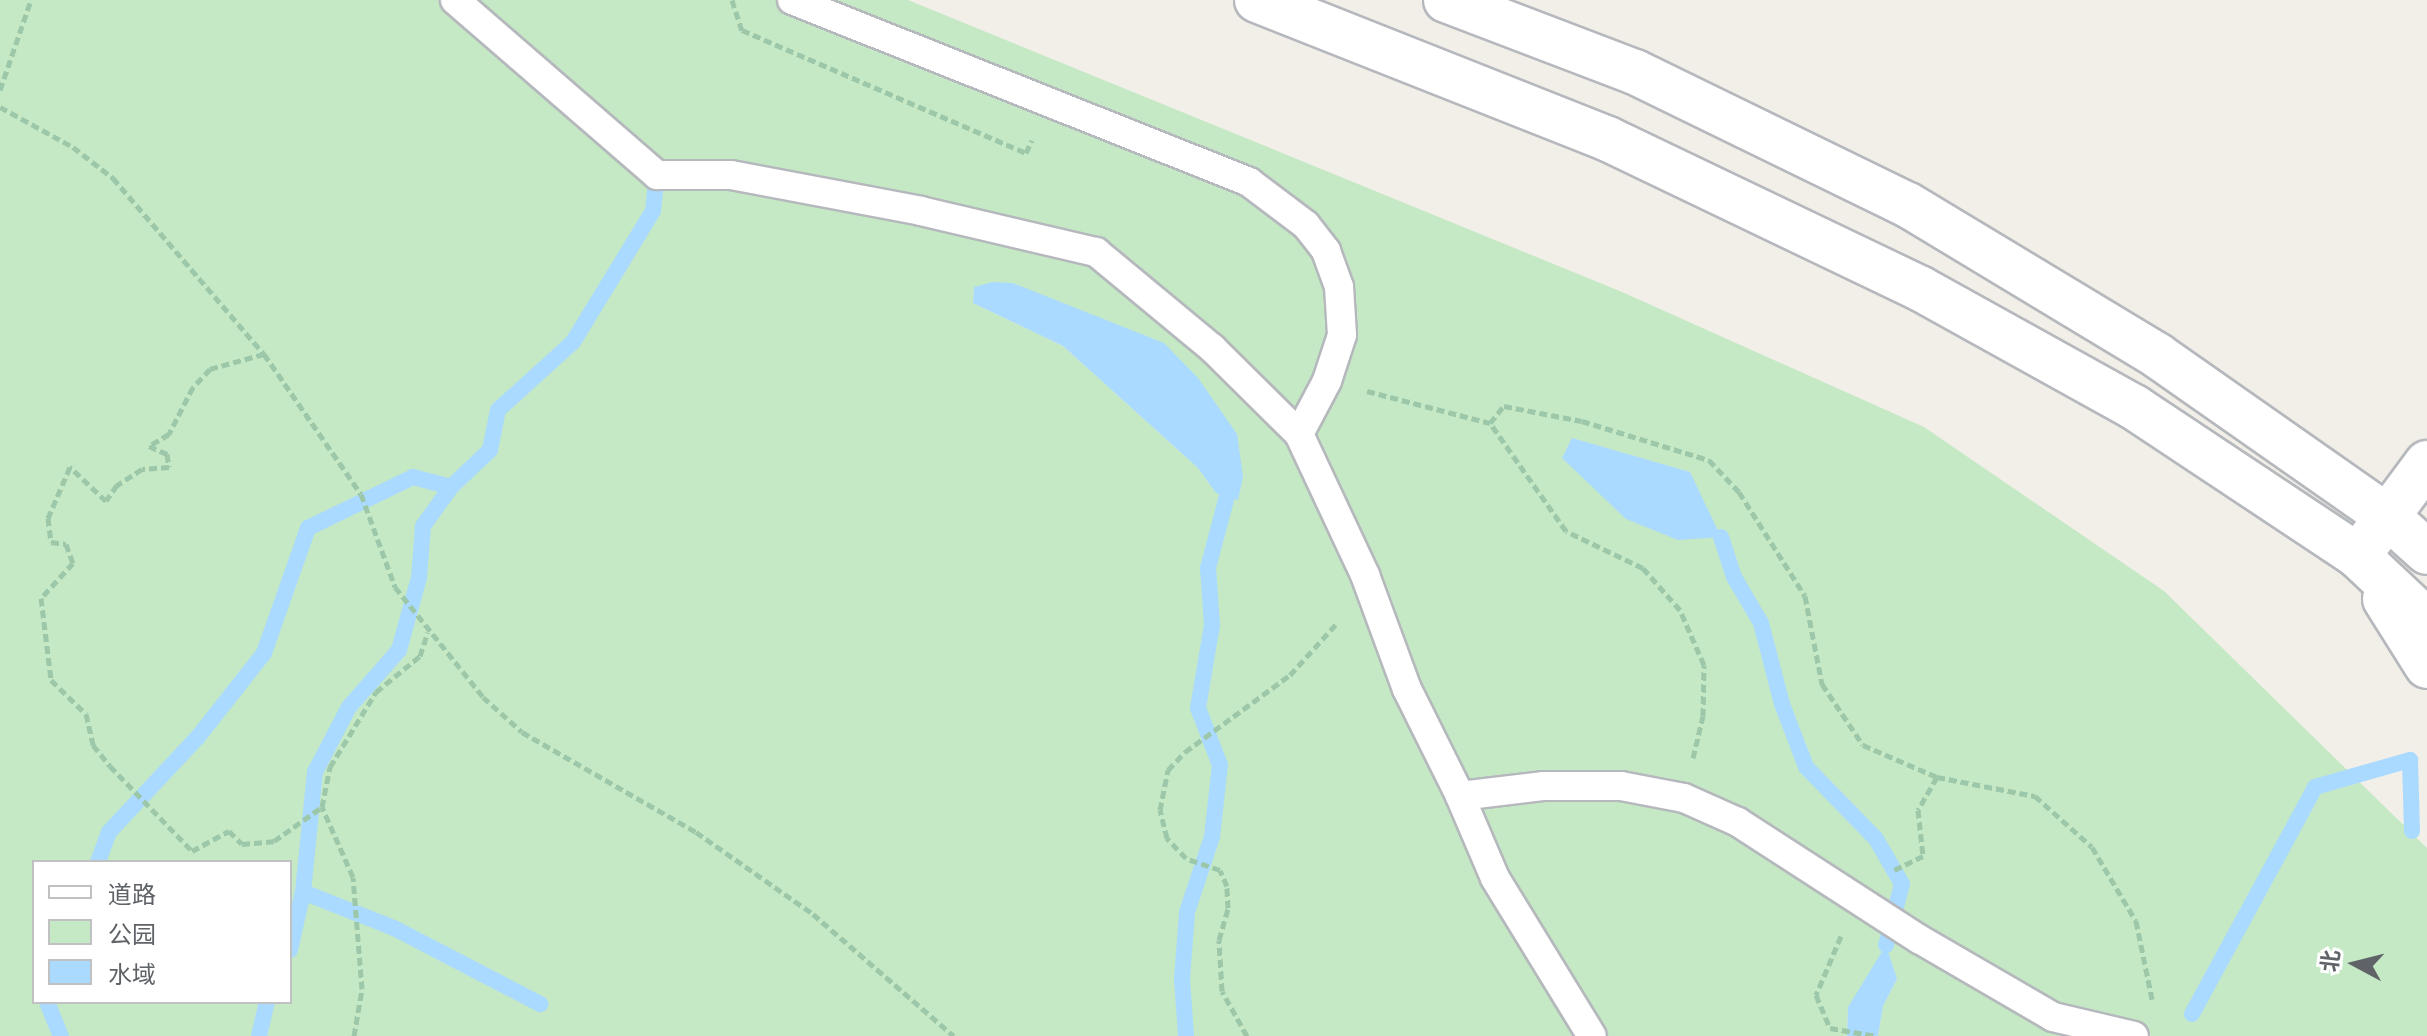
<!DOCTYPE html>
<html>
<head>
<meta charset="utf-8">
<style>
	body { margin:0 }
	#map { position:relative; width:2427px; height:1036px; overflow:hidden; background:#f1efe8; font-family:Roboto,"Noto Sans SC",sans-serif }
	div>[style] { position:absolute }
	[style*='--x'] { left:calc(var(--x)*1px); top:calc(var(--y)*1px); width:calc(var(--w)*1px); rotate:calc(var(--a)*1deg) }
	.green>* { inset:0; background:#c5e8c5 }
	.water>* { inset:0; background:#aadaff }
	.stream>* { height:16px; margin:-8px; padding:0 8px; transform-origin:8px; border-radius:8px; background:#aadaff }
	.path>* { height:5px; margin-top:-2.5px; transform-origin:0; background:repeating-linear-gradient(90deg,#9cc7a9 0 8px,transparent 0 12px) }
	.roads { filter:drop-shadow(2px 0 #b5b8bc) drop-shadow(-2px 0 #b5b8bc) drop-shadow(0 2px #b5b8bc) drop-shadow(0 -2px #b5b8bc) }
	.lane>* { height:28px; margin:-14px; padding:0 14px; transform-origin:14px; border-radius:14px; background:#fff }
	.street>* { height:44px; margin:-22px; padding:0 22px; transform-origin:22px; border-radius:22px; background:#fff }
	.secondary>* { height:44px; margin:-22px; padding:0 22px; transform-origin:22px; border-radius:22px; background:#fff }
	span { translate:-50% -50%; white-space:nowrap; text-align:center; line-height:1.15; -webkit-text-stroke:8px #fff; paint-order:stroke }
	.legend { position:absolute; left:32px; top:860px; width:260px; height:144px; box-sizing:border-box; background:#fff; border:2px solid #bfc1c3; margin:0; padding:10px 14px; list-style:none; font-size:24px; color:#5f6368 }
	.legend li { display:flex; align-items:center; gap:16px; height:40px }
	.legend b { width:40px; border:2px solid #bfc1c3 }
	.north { position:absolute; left:2315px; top:924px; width:80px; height:80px; -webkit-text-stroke:6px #fff; paint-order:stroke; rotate:277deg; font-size:22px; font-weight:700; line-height:32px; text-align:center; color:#5f6368 }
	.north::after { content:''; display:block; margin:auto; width:28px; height:36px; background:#5f6368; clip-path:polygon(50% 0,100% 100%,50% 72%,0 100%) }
</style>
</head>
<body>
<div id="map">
	<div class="green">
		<div style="clip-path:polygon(evenodd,0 0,908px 0,1622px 292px,1924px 427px,2164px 591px,2427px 848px,2427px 1036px,1878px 1036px,1883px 1006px,1897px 979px,1848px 1007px,1847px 1036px,0 1036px,0 0,1013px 283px,1086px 316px,1216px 493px,1198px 468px,1063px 346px,973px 303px,974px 287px,1013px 283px,0 0,1572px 439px,1690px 472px,1701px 498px,1563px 458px,1572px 439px,0 0,34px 862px,290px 862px,290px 1002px,34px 1002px,34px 862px)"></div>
	</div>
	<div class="water">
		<div style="clip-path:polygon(993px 282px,1013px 283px,1164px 343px,1198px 378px,1237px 434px,1243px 477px,1238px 500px,1216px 493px,1198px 468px,1063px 346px,973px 303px,974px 287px)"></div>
		<div style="clip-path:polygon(1572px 438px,1690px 472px,1721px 537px,1678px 540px,1626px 519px,1562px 458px)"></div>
		<div style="clip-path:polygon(1886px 945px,1897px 979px,1883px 1006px,1878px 1036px,1847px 1036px,1848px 1007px)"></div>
	</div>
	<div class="stream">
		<div style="--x:1721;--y:537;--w:42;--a:72"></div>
		<div style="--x:1734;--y:577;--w:53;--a:59.6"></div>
		<div style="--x:1761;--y:623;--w:84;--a:75.5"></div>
		<div style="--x:1782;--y:704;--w:67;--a:69.1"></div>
		<div style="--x:1806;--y:767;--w:100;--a:45.8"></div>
		<div style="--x:1876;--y:839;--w:52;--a:60"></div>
		<div style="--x:1902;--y:884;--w:63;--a:104.7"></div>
		<div style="--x:98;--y:862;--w:32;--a:-70"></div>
		<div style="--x:109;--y:832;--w:130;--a:-46.9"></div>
		<div style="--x:198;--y:737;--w:107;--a:-51.8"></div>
		<div style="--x:264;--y:653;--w:133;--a:-70.6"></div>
		<div style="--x:308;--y:528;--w:117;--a:-25.9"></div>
		<div style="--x:413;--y:477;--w:39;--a:15"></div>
		<div style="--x:451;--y:487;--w:54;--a:-43.5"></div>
		<div style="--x:490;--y:450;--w:41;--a:-78.7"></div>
		<div style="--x:498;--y:410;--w:101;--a:-42.2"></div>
		<div style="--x:573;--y:342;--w:153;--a:-58.6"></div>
		<div style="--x:653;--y:211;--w:36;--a:-84"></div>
		<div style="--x:303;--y:892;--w:98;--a:21.6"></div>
		<div style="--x:394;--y:928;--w:165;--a:27.5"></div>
		<div style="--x:290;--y:950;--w:59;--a:-77.4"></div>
		<div style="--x:303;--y:892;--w:121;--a:-84.3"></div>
		<div style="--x:315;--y:772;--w:73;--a:-62.4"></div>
		<div style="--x:349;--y:707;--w:76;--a:-48.7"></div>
		<div style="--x:399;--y:650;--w:75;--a:-74.5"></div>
		<div style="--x:419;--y:578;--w:52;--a:-85.6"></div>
		<div style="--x:423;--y:526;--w:48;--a:-54.3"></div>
		<div style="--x:47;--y:1002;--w:37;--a:68"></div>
		<div style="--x:2192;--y:1014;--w:258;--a:-61.5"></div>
		<div style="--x:2315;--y:787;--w:99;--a:-15.9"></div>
		<div style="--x:2410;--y:760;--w:71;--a:88.4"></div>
		<div style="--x:259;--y:1036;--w:35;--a:-77"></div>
		<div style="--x:1186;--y:1036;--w:57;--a:-94"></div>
		<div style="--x:1182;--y:979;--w:67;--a:-85.7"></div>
		<div style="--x:1187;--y:912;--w:79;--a:-71.6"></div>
		<div style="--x:1212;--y:837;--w:72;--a:-83.7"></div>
		<div style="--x:1220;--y:765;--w:61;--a:-111.1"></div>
		<div style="--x:1198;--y:708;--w:84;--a:-80.4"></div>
		<div style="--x:1212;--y:625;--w:57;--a:-94"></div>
		<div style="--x:1208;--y:568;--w:74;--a:-75.2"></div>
	</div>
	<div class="path">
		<div style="--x:732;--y:0;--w:32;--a:72"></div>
		<div style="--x:742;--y:30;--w:309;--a:23.4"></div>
		<div style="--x:1026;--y:153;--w:14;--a:-65"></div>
		<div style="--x:0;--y:90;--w:95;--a:-71"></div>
		<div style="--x:0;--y:107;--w:83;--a:28.7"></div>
		<div style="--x:73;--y:147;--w:51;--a:37.8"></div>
		<div style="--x:113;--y:178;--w:232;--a:49.4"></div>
		<div style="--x:264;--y:354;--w:170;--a:55.3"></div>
		<div style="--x:361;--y:494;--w:99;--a:69.9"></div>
		<div style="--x:395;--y:587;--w:141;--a:51.3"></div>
		<div style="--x:483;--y:697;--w:52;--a:41.9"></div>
		<div style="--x:522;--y:732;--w:201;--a:29.9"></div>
		<div style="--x:696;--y:832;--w:143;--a:35"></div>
		<div style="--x:813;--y:914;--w:186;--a:40.9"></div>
		<div style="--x:264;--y:354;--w:56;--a:164.5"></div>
		<div style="--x:210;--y:369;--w:25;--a:133"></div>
		<div style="--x:193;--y:387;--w:53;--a:117.1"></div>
		<div style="--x:169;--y:434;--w:23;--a:149"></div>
		<div style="--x:149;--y:446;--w:20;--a:24"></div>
		<div style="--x:167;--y:454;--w:13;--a:81"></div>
		<div style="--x:169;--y:467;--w:27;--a:176"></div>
		<div style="--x:142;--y:469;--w:30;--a:147"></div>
		<div style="--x:117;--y:485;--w:19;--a:125"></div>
		<div style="--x:106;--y:501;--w:50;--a:-136.6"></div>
		<div style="--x:70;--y:467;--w:56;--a:113.3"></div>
		<div style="--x:48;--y:518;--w:24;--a:83"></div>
		<div style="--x:51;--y:542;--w:15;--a:8"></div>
		<div style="--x:66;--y:544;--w:20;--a:70"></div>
		<div style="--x:73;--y:563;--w:47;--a:132.4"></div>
		<div style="--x:41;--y:598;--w:83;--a:83"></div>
		<div style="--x:51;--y:680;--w:49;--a:44.2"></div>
		<div style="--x:86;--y:714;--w:32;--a:77"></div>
		<div style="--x:93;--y:745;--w:27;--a:51"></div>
		<div style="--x:110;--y:766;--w:118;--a:46"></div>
		<div style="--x:192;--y:851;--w:42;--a:-28.4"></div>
		<div style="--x:229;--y:831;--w:18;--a:45"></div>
		<div style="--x:242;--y:844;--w:32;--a:-5"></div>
		<div style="--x:274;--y:841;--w:59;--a:-35.3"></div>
		<div style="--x:1367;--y:391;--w:127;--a:14.6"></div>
		<div style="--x:1693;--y:758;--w:43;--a:-76.6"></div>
		<div style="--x:1703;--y:716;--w:51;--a:-88.9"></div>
		<div style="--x:1704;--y:665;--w:60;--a:-113.6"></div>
		<div style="--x:1680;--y:610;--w:56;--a:-131.4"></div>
		<div style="--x:1643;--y:568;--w:85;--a:-154.3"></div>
		<div style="--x:1566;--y:531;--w:132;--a:-125.1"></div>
		<div style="--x:1490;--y:423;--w:22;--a:-51"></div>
		<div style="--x:1504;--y:406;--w:79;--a:10.9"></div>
		<div style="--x:1582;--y:421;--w:133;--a:17.1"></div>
		<div style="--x:1709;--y:460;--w:44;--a:46.8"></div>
		<div style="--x:1739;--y:492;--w:123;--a:57.6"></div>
		<div style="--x:1805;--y:596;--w:90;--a:79.1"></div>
		<div style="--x:1822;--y:684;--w:73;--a:56.1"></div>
		<div style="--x:1863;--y:745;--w:81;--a:23.4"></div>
		<div style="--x:1937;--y:777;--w:38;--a:120"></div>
		<div style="--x:1918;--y:810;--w:46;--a:83.8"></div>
		<div style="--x:1923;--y:856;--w:32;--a:154"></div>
		<div style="--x:1937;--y:777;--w:100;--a:11"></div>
		<div style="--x:2035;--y:796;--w:76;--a:41.8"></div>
		<div style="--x:2092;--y:847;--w:86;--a:59.3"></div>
		<div style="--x:2136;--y:921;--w:80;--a:78.4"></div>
		<div style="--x:1841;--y:936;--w:64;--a:113"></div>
		<div style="--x:1816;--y:995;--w:36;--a:67"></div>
		<div style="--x:1830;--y:1028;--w:47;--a:9.9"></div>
		<div style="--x:354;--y:1036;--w:48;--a:-80.3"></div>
		<div style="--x:362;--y:989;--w:112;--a:-94.6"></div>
		<div style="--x:353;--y:877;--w:77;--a:-113.9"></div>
		<div style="--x:322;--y:807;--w:41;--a:-78.7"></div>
		<div style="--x:330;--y:767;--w:88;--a:-58.5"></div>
		<div style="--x:376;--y:692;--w:57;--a:-39.3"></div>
		<div style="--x:420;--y:656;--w:25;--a:-72"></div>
		<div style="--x:1247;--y:1036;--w:51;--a:-119.1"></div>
		<div style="--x:1222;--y:991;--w:51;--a:-93.4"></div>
		<div style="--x:1219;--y:940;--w:33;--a:-74"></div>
		<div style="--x:1228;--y:908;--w:22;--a:-93"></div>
		<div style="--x:1227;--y:886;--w:17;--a:-114"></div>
		<div style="--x:1220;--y:870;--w:36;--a:-161"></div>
		<div style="--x:1186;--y:858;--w:28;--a:-134"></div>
		<div style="--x:1167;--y:838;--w:29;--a:-104"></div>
		<div style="--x:1160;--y:810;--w:41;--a:-78.7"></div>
		<div style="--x:1168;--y:770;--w:25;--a:-47"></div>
		<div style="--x:1185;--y:752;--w:130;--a:-36.3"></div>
		<div style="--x:1290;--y:675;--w:70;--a:-47.9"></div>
	</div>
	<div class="roads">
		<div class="lane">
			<div style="--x:455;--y:0;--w:267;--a:40.9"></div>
			<div style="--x:657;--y:175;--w:74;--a:0"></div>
			<div style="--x:731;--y:175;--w:193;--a:10.7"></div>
			<div style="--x:921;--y:211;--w:180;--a:13.2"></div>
			<div style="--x:1096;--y:252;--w:151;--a:39.6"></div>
			<div style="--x:1212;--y:348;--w:122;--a:44.7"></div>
			<div style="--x:1299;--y:434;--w:156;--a:64.9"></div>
			<div style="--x:1365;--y:575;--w:121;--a:69.8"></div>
			<div style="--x:1407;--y:689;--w:119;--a:63.6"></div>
			<div style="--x:1460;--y:796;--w:85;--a:-6.8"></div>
			<div style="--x:1544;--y:786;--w:77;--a:0"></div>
			<div style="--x:1621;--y:786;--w:64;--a:10.8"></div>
			<div style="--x:1684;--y:798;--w:59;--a:24"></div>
			<div style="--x:1738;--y:822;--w:216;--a:32.9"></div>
			<div style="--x:1919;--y:939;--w:155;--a:30.2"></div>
			<div style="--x:2053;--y:1017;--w:83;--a:13.2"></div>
			<div style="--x:792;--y:0;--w:492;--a:21.7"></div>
			<div style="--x:1249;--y:182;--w:71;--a:37"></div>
			<div style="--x:1306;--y:225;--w:33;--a:52"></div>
			<div style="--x:1326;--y:251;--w:38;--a:70"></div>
			<div style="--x:1339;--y:287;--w:48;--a:86.4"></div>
			<div style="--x:1342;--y:335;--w:48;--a:108.1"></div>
			<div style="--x:1327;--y:381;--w:60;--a:117.8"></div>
			<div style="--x:1460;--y:796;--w:89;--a:66.9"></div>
			<div style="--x:1495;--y:878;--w:185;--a:58.5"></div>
		</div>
		<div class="street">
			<div style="--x:2358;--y:556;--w:116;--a:-53.4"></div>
		</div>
		<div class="secondary">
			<div style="--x:1257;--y:0;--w:378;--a:21.6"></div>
			<div style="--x:1608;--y:139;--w:347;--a:25.6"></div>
			<div style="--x:1921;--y:289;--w:244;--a:29"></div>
			<div style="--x:2134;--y:407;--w:269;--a:33.6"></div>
			<div style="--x:2358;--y:556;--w:95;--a:43.3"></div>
			<div style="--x:1446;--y:0;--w:202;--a:20.9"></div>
			<div style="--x:1635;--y:72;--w:304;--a:26"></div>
			<div style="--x:1908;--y:205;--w:292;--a:31.1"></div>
			<div style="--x:2158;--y:356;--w:281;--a:35"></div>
			<div style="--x:2388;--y:517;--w:52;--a:41.9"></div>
			<div style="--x:2385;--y:599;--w:79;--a:57.9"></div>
		</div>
	</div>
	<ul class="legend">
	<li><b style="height:10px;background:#fff"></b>道路</li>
	<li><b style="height:22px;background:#c5e8c5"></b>公园</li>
	<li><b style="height:22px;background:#aadaff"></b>水域</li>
	</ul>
	<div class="north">北</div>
</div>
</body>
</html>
